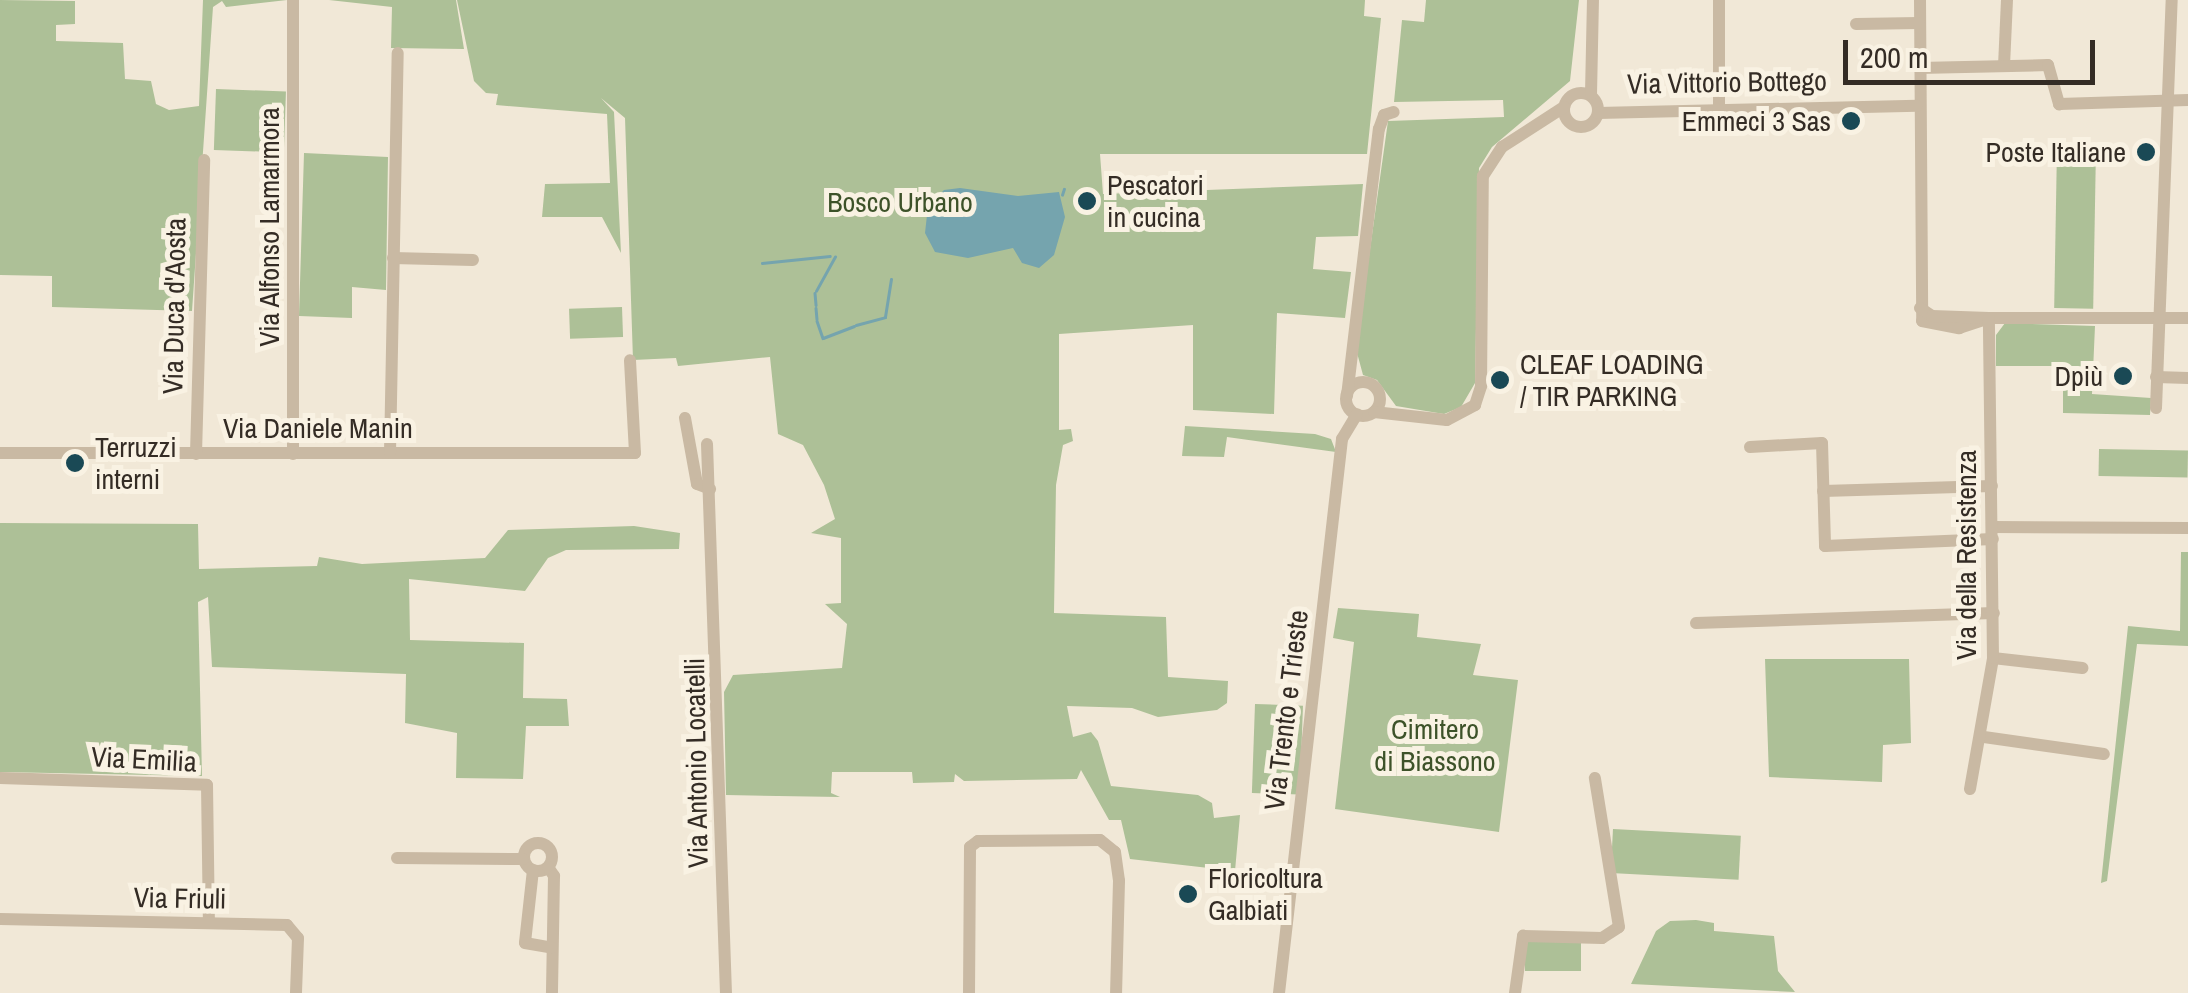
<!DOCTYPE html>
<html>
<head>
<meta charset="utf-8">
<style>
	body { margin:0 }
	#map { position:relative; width:2188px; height:993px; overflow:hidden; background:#f1e8d7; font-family:"Archivo Narrow",sans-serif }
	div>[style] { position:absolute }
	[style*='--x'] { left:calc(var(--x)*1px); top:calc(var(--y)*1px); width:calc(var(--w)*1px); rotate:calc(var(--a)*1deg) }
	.green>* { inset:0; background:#adc097; transform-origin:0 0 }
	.water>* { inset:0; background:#75a4ae }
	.stream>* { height:2.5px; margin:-1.25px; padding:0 1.25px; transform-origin:1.25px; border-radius:1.25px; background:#75a4ae }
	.minor>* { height:12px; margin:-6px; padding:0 6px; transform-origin:6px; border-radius:6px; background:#c9b9a3 }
	.minor>.ring { margin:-6px; padding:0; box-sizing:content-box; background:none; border:12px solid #c9b9a3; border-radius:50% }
	.dots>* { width:28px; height:28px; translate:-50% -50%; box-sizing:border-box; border:5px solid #f9f2e3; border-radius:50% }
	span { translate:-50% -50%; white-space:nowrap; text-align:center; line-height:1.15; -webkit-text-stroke:10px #f9f2e3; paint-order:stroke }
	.street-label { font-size:28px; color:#342c25 }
	.poi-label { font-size:28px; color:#342c25 }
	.right { translate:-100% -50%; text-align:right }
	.left { translate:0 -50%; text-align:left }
	.park-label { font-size:28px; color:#3d5229 }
	.scale { position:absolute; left:1843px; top:40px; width:252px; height:45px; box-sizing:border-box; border:5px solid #342c25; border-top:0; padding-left:12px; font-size:30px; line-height:35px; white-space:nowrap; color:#342c25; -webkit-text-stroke:8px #f9f2e3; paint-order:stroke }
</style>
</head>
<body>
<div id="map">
	<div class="green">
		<div style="clip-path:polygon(0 0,75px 1px,75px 24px,56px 25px,56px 41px,123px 43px,125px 79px,151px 81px,156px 104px,169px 110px,199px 106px,203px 0,287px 0,226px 7px,222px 1px,213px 7px,192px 311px,52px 307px,52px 276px,0 275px)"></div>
		<div style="clip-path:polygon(329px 0,456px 0,464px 49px,391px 48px,392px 7px)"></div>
		<div style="clip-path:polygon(457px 0,1365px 0,1364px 16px,1381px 18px,1367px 154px,1100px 154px,1103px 194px,1363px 184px,1358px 236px,1316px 237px,1313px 269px,1351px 272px,1345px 318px,1277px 313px,1274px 414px,1193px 410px,1193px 325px,1059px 334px,1059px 430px,1071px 429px,1073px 441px,1063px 445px,1056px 485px,1054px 613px,1166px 617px,1168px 677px,1228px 681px,1227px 703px,1217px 710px,1158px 717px,1132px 708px,1067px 706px,1073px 737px,1091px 732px,1098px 741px,1111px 786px,1198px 795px,1212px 803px,1214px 818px,1240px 815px,1235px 871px,1130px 859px,1121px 820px,1109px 820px,1081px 770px,1077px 779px,964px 781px,955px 774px,954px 782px,913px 783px,912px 772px,832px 772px,831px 793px,840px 797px,726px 795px,724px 692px,733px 675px,842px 668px,847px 624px,825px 604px,841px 603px,841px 538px,811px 533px,835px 519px,824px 485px,803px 445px,778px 434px,770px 357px,678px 366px,676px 358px,633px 360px,625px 118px,601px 98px,614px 112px,621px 253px,602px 217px,542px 217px,545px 184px,610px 183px,607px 114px,496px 105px,498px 94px,486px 93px,474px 81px)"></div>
		<div style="clip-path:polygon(1426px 0,1579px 0,1570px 81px,1492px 147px,1479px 168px,1475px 383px,1461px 407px,1444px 414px,1396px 406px,1377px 380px,1363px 375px,1356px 349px,1388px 121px,1504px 117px,1503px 100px,1394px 102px,1402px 20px,1424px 22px)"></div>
		<div style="left:216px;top:89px;width:70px;height:61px;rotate:2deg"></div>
		<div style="left:2057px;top:147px;width:39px;height:161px;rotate:1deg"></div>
		<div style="clip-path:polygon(304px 153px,388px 157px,386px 290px,352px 287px,352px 318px,299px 316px)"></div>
		<div style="left:622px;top:307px;width:30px;height:53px;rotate:88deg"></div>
		<div style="clip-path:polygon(2005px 323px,2095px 326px,2092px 394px,2151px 398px,2150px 415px,2063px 413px,2063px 366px,1996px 366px,1996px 335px)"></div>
		<div style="clip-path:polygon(1185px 426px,1315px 434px,1331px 439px,1336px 452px,1227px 437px,1224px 457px,1182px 456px)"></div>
		<div style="left:2099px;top:449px;width:89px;height:27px;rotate:1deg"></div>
		<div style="clip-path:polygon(0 523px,198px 524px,199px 569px,317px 566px,319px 557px,362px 564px,485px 558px,508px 530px,634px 526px,680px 533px,679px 549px,566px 550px,548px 558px,525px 591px,409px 579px,410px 640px,524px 643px,523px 698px,567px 699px,569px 726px,526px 726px,523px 779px,456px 778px,457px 733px,405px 723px,406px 674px,212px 667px,208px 597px,198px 602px,202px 776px,0 772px)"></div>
		<div style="clip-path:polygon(2181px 552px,2188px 552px,2188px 646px,2137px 644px,2107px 881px,2101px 883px,2128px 626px,2180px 631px)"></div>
		<div style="clip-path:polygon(1338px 608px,1419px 614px,1417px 637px,1481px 644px,1473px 675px,1518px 680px,1499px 832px,1335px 809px,1354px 642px,1333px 638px)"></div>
		<div style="clip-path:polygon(1765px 659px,1909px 659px,1911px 743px,1883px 745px,1882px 782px,1769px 777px)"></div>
		<div style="left:1255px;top:704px;width:48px;height:89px;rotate:2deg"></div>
		<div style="left:1613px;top:829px;width:128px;height:44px;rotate:3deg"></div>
		<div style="clip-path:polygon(1696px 920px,1714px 923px,1714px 931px,1774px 936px,1778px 971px,1795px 992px,1631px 984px,1656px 931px,1670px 921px)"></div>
		<div style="left:1525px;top:940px;width:56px;height:31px"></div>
	</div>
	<div class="water">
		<div style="clip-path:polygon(960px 188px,1018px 196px,1059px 192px,1065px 217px,1054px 255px,1039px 268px,1022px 263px,1013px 248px,968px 258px,935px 252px,925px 233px,928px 206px,944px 190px)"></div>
	</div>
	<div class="stream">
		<div style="--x:1062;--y:195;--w:6;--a:-72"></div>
		<div style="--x:762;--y:263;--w:68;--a:-5.9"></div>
		<div style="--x:816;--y:291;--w:39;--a:-61"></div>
		<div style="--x:815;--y:293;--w:12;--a:85"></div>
		<div style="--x:816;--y:308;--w:11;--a:85"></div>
		<div style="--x:817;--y:321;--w:18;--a:71"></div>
		<div style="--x:823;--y:338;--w:33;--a:-21"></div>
		<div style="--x:856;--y:325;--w:30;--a:-15"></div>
		<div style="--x:885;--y:317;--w:38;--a:-81"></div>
	</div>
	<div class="minor">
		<div style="--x:1719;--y:0;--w:108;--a:90"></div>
		<div style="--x:1920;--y:0;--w:321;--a:89.6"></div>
		<div style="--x:1922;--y:321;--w:38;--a:11"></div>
		<div style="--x:1959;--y:328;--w:32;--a:-18"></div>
		<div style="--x:1856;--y:24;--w:63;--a:-0.9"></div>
		<div style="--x:2004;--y:66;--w:66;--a:-87.4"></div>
		<div style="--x:1919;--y:68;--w:129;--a:-1.3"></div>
		<div style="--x:2048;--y:65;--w:41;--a:74.2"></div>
		<div style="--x:2059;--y:104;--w:129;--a:-1.8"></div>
		<div class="ring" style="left:1564px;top:93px;width:22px;height:22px"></div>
		<div style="--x:1591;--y:94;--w:94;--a:-88.8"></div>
		<div style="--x:1598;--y:113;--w:319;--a:-1.3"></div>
		<div style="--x:393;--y:258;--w:80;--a:1.4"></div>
		<div style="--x:1920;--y:308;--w:14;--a:34"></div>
		<div style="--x:1932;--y:316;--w:57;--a:2"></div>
		<div style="--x:1989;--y:318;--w:199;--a:0"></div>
		<div style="--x:2156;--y:377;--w:32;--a:2"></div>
		<div class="ring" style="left:1346px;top:382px;width:22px;height:22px"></div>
		<div style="--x:1347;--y:396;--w:269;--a:-83.2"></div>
		<div style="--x:1379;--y:129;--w:15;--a:-70"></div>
		<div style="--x:1384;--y:115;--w:10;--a:-17"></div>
		<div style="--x:2156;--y:408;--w:408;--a:-87.8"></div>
		<div style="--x:1374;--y:412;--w:73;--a:6.3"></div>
		<div style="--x:1447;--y:420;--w:32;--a:-28"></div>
		<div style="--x:1475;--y:405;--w:20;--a:-72"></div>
		<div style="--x:1481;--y:386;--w:210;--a:-89.5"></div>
		<div style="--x:1483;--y:176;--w:35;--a:-57"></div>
		<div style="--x:1502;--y:147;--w:74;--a:-32.8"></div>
		<div style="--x:685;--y:418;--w:67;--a:79.7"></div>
		<div style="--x:697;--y:484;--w:14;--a:21"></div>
		<div style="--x:707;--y:444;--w:549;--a:88.02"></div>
		<div style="--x:1750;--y:447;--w:72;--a:-3.2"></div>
		<div style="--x:1822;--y:443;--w:103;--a:88.3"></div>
		<div style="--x:1825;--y:546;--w:168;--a:-2.4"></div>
		<div style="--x:0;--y:453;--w:635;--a:0"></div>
		<div style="--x:635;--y:453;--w:93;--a:-93.1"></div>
		<div style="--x:390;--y:453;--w:400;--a:-88.9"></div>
		<div style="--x:196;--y:454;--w:294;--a:-88.4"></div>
		<div style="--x:293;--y:454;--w:454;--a:-90"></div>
		<div style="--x:1823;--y:491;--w:169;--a:-1.7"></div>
		<div style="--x:1993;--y:527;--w:195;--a:0.3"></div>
		<div style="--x:1696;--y:623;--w:298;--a:-1.9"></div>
		<div style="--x:1993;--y:658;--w:90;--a:6.4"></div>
		<div style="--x:1984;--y:737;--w:121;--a:8.1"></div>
		<div style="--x:0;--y:778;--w:207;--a:1.9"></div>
		<div style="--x:207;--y:785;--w:138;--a:89.2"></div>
		<div style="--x:1970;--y:789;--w:133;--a:-80"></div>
		<div style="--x:1993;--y:658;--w:340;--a:-90.7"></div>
		<div class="ring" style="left:524px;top:843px;width:16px;height:16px"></div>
		<div style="--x:397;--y:858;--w:126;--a:0.5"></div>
		<div style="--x:548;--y:867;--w:11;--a:56"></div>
		<div style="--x:554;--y:876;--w:117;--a:91"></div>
		<div style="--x:533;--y:870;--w:73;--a:96.3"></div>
		<div style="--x:525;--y:943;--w:27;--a:10"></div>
		<div style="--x:0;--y:919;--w:287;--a:1.2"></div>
		<div style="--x:287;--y:925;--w:17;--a:50"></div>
		<div style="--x:298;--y:938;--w:55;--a:92.1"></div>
		<div style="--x:969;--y:993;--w:146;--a:-89.6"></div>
		<div style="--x:970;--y:847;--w:10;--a:-37"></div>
		<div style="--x:978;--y:841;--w:122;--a:-0.5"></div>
		<div style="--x:1100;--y:840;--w:19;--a:39"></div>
		<div style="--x:1115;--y:852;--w:29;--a:82"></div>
		<div style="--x:1119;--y:881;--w:112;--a:91.5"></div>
		<div style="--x:1279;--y:993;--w:558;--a:-83.51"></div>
		<div style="--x:1342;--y:439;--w:29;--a:-59"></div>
		<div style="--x:1515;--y:993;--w:58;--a:-82"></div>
		<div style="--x:1523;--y:936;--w:79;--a:1.5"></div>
		<div style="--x:1602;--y:938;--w:20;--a:-33"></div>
		<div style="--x:1619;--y:927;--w:151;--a:-99.2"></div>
	</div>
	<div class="dots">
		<div style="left:1851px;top:121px;background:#1a4955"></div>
		<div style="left:2146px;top:152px;background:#1a4955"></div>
		<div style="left:1087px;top:201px;background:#1a4955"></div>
		<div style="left:2123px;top:376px;background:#1a4955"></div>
		<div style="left:1500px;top:380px;background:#1a4955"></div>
		<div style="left:75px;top:463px;background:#1a4955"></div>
		<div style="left:1188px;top:894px;background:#1a4955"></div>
	</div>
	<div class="street-label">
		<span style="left:1727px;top:82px;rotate:-1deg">Via Vittorio Bottego</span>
		<span style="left:269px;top:227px;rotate:-90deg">Via Alfonso Lamarmora</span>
		<span style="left:174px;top:306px;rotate:-89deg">Via Duca d'Aosta</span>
		<span style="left:318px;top:428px">Via Daniele Manin</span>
		<span style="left:1966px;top:555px;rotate:-90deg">Via della Resistenza</span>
		<span style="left:1286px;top:710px;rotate:-83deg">Via Trento e Trieste</span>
		<span style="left:144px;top:759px;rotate:3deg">Via Emilia</span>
		<span style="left:696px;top:763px;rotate:-91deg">Via Antonio Locatelli</span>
		<span style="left:180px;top:898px;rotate:1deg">Via Friuli</span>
	</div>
	<div class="poi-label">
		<span class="right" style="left:1831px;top:121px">Emmeci 3 Sas</span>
		<span class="right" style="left:2126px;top:152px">Poste Italiane</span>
		<span class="left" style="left:1107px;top:201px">Pescatori<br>in cucina</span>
		<span class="left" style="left:1520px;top:380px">CLEAF LOADING<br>/ TIR PARKING</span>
		<span class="right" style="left:2103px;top:376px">Dpiù</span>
		<span class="left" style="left:95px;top:463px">Terruzzi<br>interni</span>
		<span class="left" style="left:1208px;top:894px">Floricoltura<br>Galbiati</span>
	</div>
	<div class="park-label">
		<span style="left:900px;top:202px">Bosco Urbano</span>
		<span style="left:1435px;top:745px">Cimitero<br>di Biassono</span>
	</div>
	<div class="scale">200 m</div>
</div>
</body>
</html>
